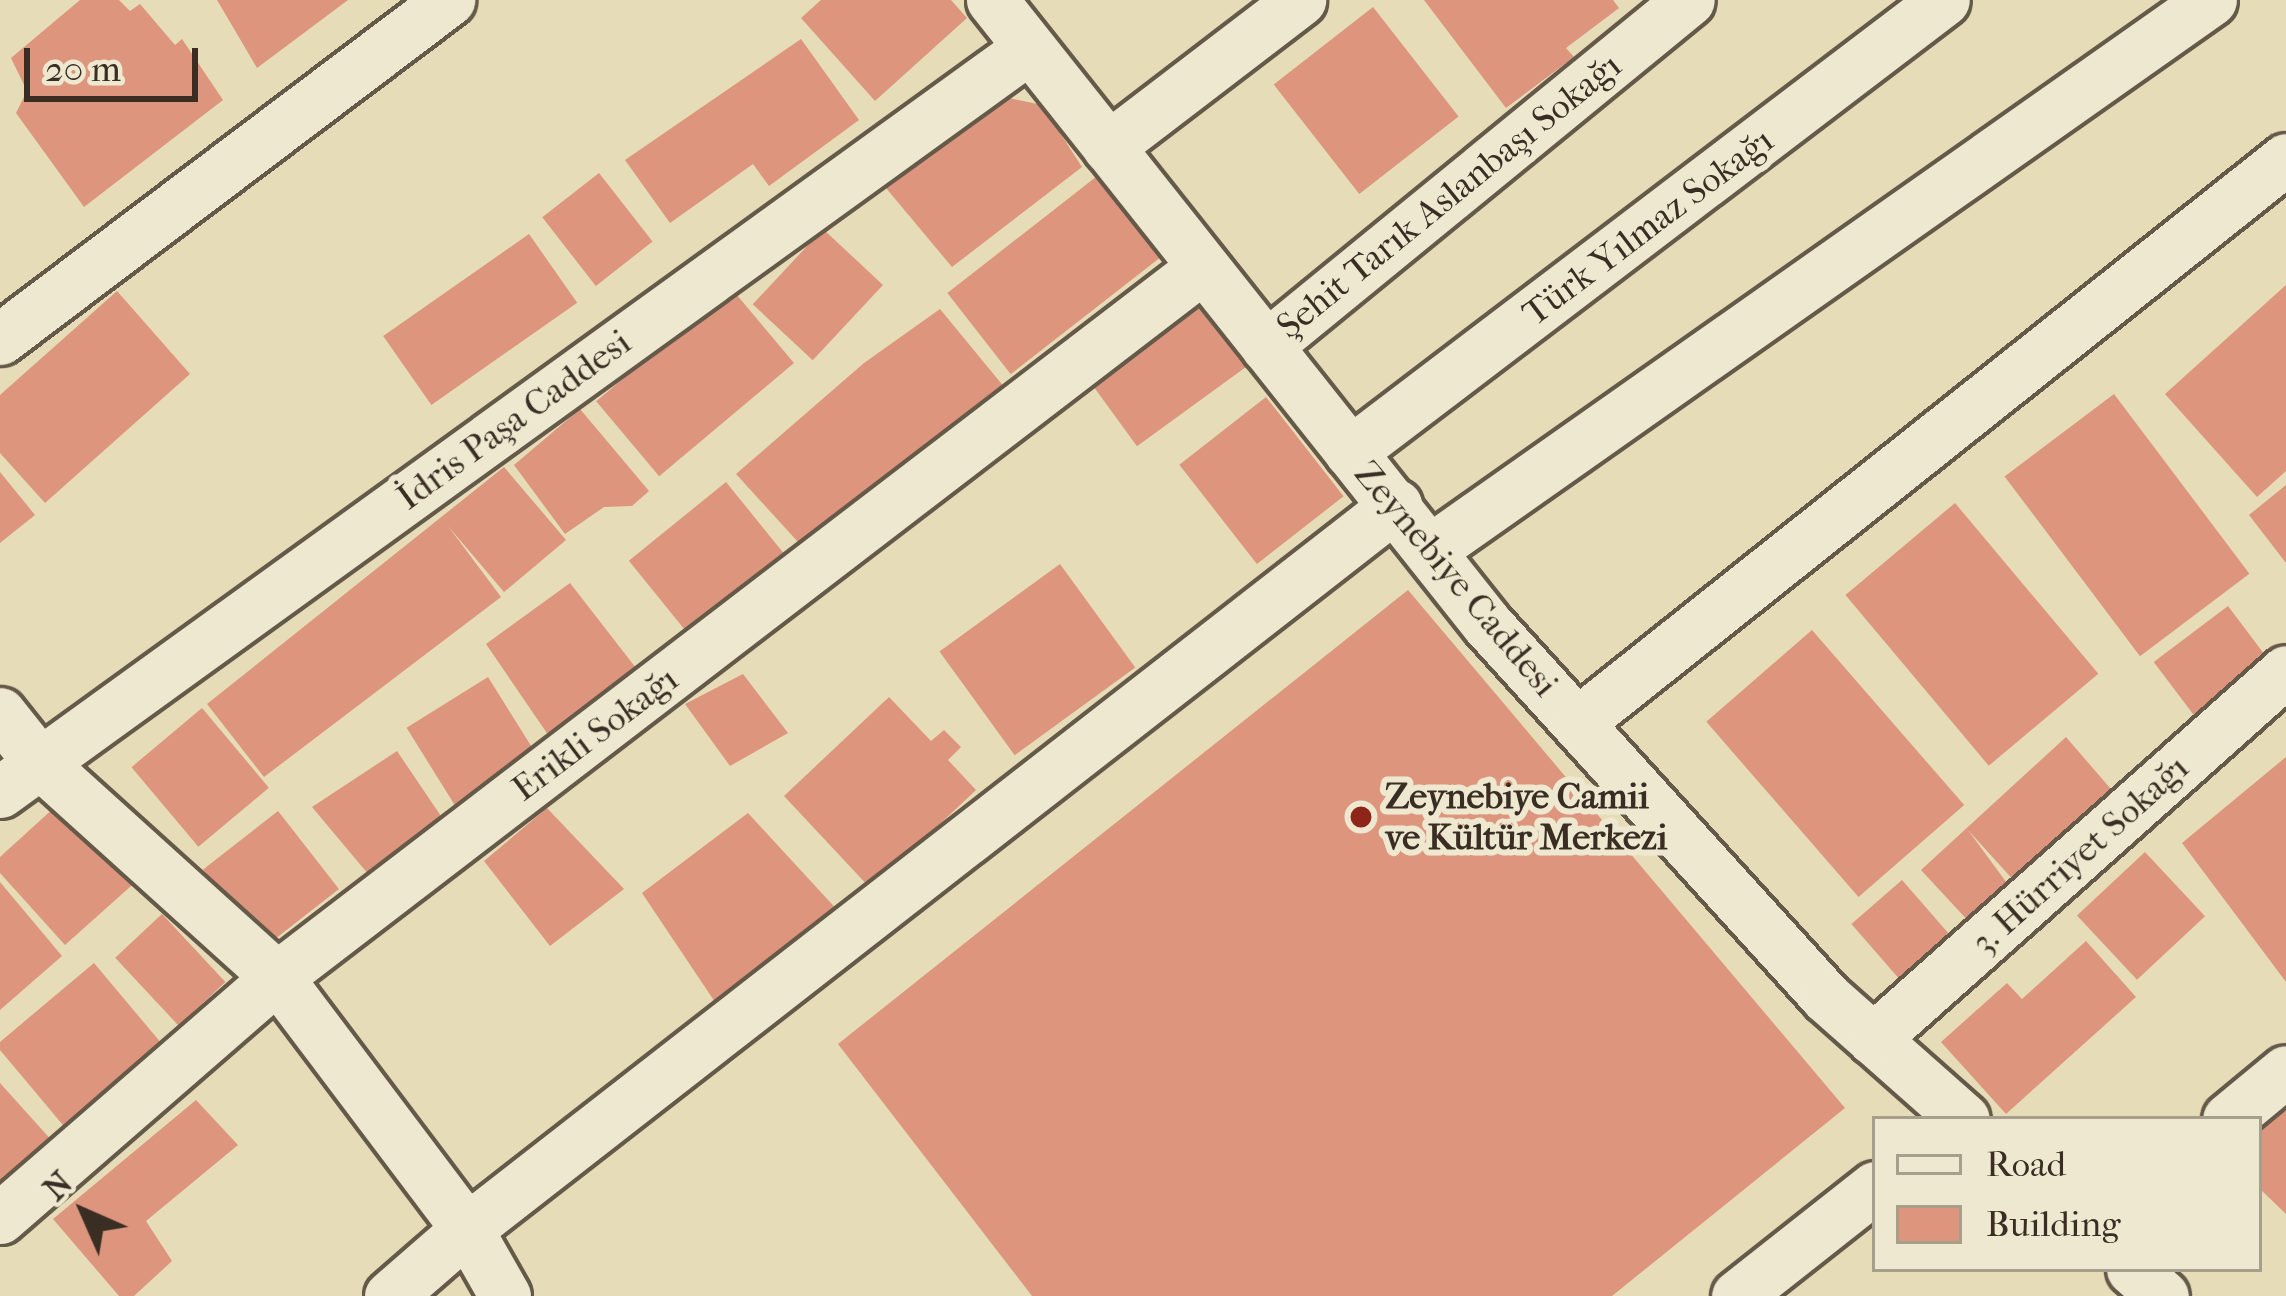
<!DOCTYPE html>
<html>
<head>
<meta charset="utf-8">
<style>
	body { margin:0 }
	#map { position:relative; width:2286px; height:1296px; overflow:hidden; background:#e6dcb7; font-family:"IM FELL French Canon",serif }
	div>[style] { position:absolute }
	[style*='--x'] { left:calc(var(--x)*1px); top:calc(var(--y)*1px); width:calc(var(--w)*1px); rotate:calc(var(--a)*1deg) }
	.building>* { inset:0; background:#dd957d; transform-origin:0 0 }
	.roads { filter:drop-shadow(3px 0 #655a49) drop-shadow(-3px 0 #655a49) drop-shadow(0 3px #655a49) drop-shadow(0 -3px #655a49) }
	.minor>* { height:51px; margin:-25.5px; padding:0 25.5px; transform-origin:25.5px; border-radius:25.5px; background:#efe8d0 }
	.dots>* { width:33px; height:33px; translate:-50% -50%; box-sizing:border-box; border:6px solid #efe8d0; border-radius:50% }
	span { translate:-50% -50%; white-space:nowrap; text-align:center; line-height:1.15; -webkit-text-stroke:12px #efe8d0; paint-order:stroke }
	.street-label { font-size:36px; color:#3a2e24 }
	.poi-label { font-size:36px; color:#3a2e24; font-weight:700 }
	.left { translate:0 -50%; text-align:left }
	.legend { position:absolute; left:1872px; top:1116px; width:390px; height:156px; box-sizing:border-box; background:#efe8d0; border:3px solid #a79e8b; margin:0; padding:15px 21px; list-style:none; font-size:36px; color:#3a2e24 }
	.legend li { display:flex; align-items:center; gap:24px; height:60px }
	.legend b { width:60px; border:3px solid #a79e8b }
	.north { position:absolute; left:24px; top:1152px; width:120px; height:120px; -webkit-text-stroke:9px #efe8d0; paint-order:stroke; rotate:315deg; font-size:33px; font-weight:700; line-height:48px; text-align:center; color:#3a2e24 }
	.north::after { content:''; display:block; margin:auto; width:42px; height:54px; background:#3a2e24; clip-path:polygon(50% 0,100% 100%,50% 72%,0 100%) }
	.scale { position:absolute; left:24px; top:48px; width:174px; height:54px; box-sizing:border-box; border:6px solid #3a2e24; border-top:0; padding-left:15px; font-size:36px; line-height:42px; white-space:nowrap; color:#3a2e24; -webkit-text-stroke:9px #efe8d0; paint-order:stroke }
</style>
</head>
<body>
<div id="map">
	<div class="building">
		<div style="clip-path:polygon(80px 0,119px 0,130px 11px,140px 4px,175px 45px,182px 39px,223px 100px,84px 207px,16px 113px,27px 91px,11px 58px)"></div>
		<div style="clip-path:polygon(217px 0,348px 0,257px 68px)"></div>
		<div style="clip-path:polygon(821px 0,951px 0,967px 18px,875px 101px,801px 18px)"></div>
		<div style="clip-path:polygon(1424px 0,1613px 0,1619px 8px,1566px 48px,1574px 57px,1506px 108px)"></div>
		<div style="left:1373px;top:7px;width:139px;height:126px;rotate:52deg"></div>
		<div style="clip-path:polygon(801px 39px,859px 120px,769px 186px,753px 164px,670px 223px,625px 160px)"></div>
		<div style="clip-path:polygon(1004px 97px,1042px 105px,1082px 167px,952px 267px,886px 188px)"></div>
		<div style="left:599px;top:173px;width:87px;height:72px;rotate:52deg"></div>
		<div style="left:1101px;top:173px;width:103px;height:195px;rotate:52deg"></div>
		<div style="left:823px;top:229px;width:82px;height:103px;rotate:43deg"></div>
		<div style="left:529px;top:234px;width:84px;height:178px;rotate:55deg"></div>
		<div style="clip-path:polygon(2286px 285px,2286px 471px,2257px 497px,2165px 394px)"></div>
		<div style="left:731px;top:288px;width:98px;height:176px;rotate:50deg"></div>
		<div style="left:1200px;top:288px;width:91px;height:144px;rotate:54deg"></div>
		<div style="clip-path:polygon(117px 291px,190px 374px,45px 503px,0 453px,0 395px)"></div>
		<div style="clip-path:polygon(940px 309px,1014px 399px,809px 554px,736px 474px,864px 363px)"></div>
		<div style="left:2114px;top:394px;width:225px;height:137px;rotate:53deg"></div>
		<div style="left:1266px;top:397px;width:126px;height:110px;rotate:52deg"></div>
		<div style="clip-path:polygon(580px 409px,649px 491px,632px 506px,604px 507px,565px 534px,514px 465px)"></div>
		<div style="clip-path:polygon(504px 467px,566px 540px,504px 592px,448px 526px,501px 597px,264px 777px,207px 704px)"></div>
		<div style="clip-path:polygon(0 472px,35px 515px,0 543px)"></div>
		<div style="left:726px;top:482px;width:94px;height:125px;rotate:51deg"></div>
		<div style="clip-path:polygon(2286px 485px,2286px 563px,2249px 515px)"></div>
		<div style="left:1955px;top:503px;width:223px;height:143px;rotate:50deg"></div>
		<div style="left:1060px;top:564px;width:128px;height:149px;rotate:54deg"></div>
		<div style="clip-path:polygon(570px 583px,636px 668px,553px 742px,486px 644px)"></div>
		<div style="clip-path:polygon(1408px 590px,1845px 1108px,1612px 1296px,1032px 1296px,838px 1044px)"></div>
		<div style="left:2228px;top:606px;width:70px;height:93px;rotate:53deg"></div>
		<div style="left:1812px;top:630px;width:232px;height:140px;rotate:49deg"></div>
		<div style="clip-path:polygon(743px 674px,788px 733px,730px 766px,685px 704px)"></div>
		<div style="left:488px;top:677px;width:92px;height:96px;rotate:58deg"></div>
		<div style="clip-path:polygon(889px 697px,931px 741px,944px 730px,961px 747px,948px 760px,976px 790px,871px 889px,784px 796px)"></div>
		<div style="left:202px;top:708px;width:104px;height:92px;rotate:50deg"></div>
		<div style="clip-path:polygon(2066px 737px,2129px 810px,2016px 883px,1968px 830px,2023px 905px,1985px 939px,1921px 870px)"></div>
		<div style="clip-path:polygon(397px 751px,447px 825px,374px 881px,312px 807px)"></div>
		<div style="clip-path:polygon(2286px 757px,2286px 982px,2182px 843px)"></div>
		<div style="clip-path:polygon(67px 796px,140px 878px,65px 945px,0 873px,0 857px)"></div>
		<div style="clip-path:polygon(547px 808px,624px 889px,550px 946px,484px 861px)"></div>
		<div style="left:278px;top:811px;width:99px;height:95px;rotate:52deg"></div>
		<div style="clip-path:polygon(748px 813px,841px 914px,721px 1011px,642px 893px)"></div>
		<div style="left:2145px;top:852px;width:88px;height:93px;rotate:47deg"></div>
		<div style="left:1902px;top:880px;width:78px;height:67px;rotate:49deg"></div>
		<div style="clip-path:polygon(0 882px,62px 956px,0 1010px)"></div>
		<div style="left:162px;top:914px;width:93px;height:64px;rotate:47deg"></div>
		<div style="clip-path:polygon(2086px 941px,2136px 997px,2006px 1114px,1941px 1042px,2007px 983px,2022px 999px)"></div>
		<div style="left:94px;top:963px;width:113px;height:128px;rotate:50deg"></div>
		<div style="clip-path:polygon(0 1083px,54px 1143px,0 1193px)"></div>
		<div style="clip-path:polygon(196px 1100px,238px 1145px,146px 1221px,172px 1261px,134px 1296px,119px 1296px,53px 1219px)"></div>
		<div style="clip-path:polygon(2286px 1106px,2286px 1214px,2259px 1188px,2259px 1127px)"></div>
	</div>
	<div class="roads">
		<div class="minor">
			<div style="--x:992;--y:0;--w:796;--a:51.58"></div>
			<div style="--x:1487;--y:624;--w:504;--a:47.73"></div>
			<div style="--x:1826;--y:997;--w:184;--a:41.5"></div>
			<div style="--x:1108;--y:147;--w:242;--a:-37.4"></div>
			<div style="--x:0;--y:339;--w:563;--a:-37.05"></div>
			<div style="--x:1266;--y:346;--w:546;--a:-39.28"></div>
			<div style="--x:1350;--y:452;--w:746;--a:-37.27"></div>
			<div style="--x:1430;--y:550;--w:955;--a:-35.15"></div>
			<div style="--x:0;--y:713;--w:63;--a:51.5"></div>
			<div style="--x:39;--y:762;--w:321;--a:42.1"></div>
			<div style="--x:277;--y:977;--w:316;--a:53"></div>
			<div style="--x:467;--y:1229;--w:77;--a:60.4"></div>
			<div style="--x:1577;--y:723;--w:906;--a:-38.5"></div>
			<div style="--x:0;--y:792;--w:1270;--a:-35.87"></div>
			<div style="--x:1873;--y:1039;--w:553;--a:-41.7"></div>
			<div style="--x:2228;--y:1119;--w:75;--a:-39.6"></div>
			<div style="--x:0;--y:1218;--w:367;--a:-41"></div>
			<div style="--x:277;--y:977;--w:1167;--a:-37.48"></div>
			<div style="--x:2132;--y:1269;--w:41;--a:41.1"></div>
			<div style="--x:390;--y:1296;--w:102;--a:-41"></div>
			<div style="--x:467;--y:1229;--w:1178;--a:-37.93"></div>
			<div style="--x:1737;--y:1296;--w:176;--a:-38.3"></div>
		</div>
	</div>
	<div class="dots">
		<div style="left:1361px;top:817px;background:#8f2418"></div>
	</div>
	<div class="street-label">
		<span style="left:1449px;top:196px;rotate:-39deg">Şehit Tarık Aslanbaşı Sokağı</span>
		<span style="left:1648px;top:227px;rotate:-37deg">Türk Yılmaz Sokağı</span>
		<span style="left:514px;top:420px;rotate:-36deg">İdris Paşa Caddesi</span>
		<span style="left:1456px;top:579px;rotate:50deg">Zeynebiye Caddesi</span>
		<span style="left:595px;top:734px;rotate:-37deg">Erikli Sokağı</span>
		<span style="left:2080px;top:855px;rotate:-42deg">3. Hürriyet Sokağı</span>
	</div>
	<div class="poi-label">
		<span class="left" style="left:1385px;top:817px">Zeynebiye Camii<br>ve Kültür Merkezi</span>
	</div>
	<ul class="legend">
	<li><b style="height:15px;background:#efe8d0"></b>Road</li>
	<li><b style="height:33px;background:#dd957d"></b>Building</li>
	</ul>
	<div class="north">N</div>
	<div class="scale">20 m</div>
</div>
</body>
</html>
